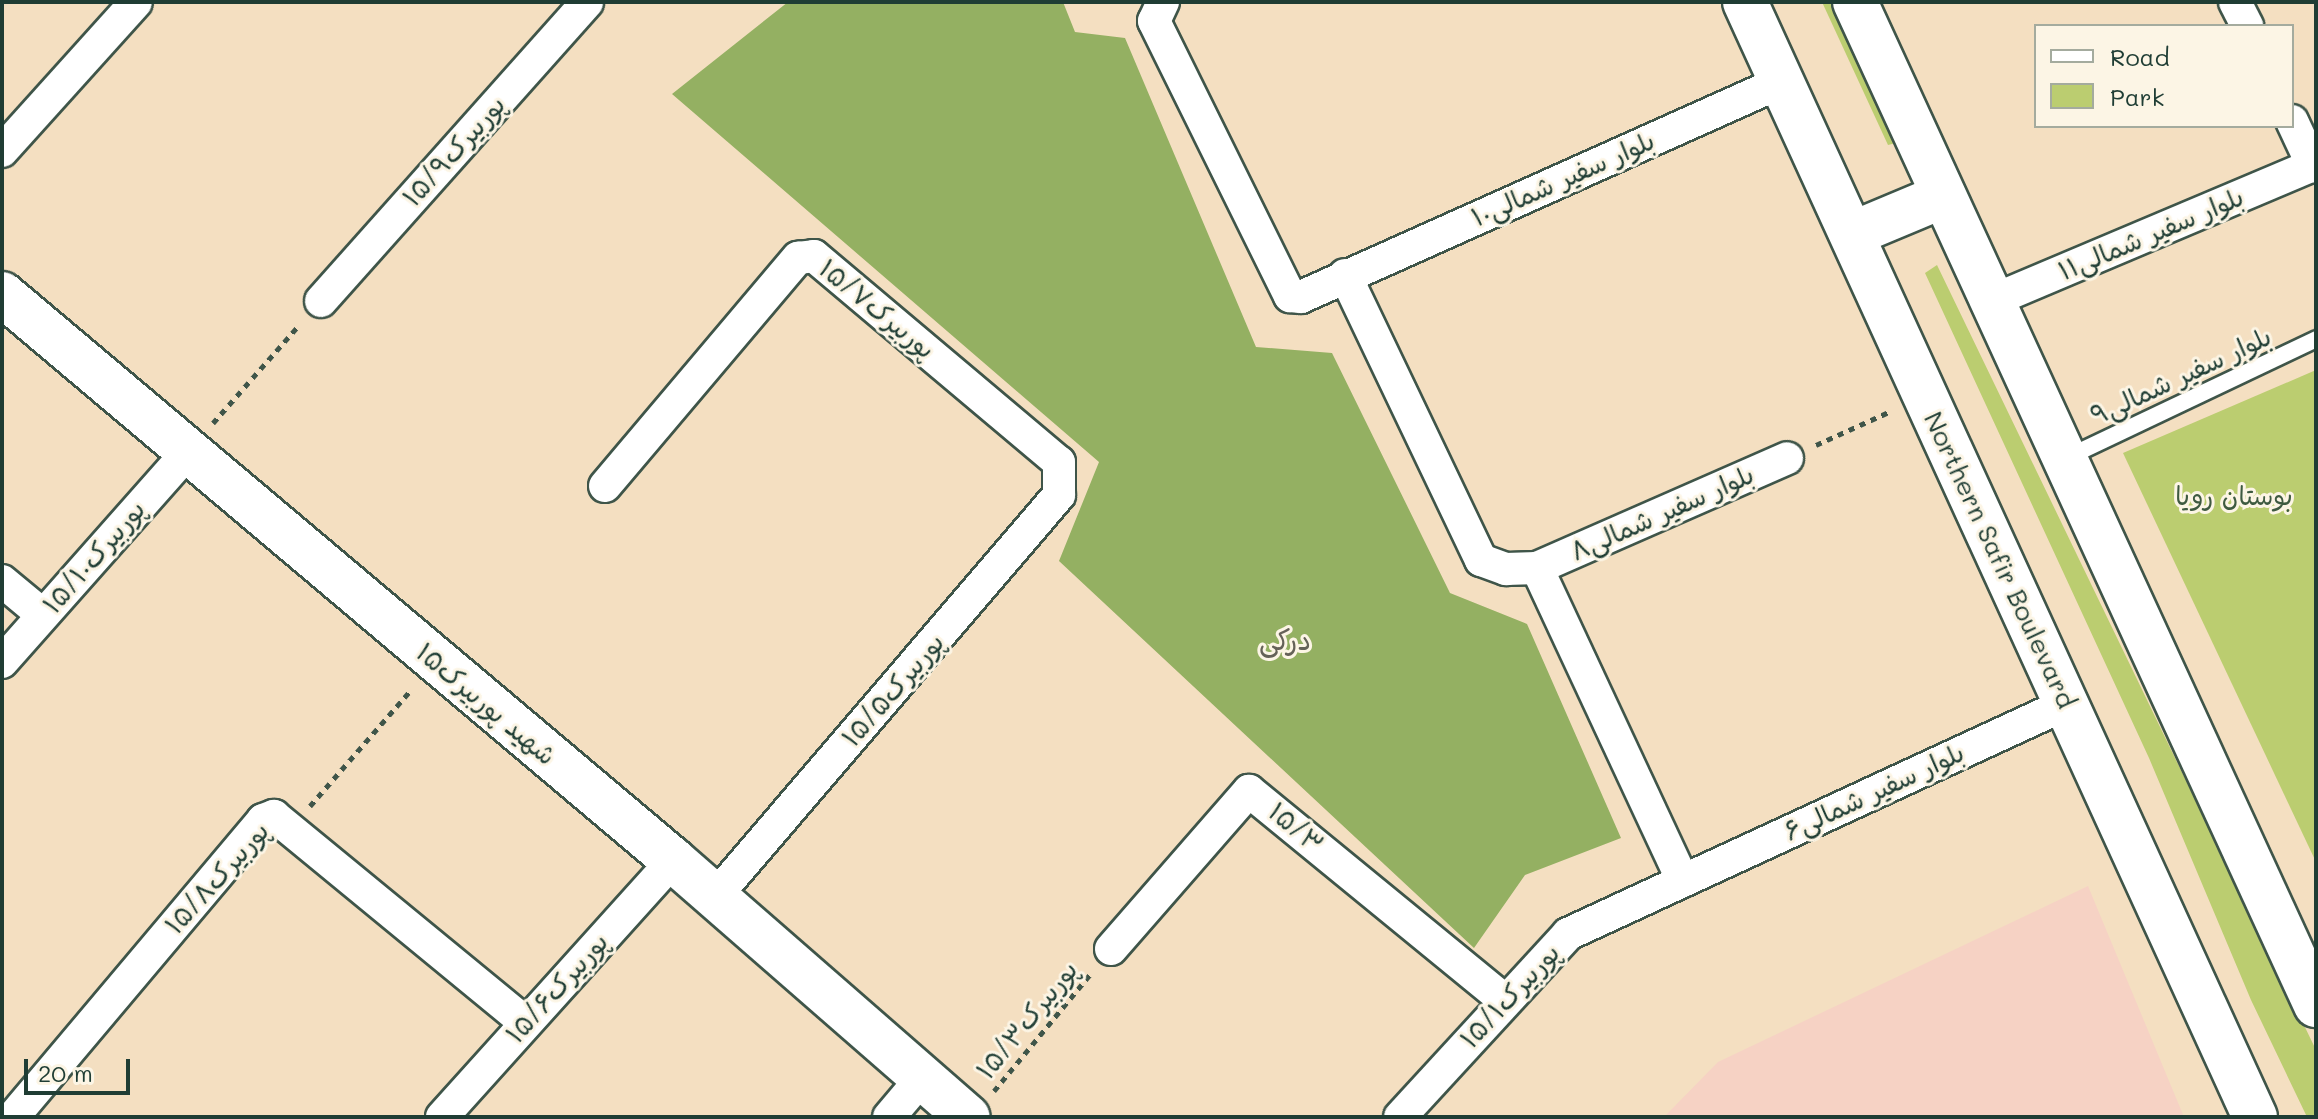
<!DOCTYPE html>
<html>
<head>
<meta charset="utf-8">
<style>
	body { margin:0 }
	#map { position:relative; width:2318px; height:1119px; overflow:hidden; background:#f4dfc1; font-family:Mali,"Playpen Sans Arabic",sans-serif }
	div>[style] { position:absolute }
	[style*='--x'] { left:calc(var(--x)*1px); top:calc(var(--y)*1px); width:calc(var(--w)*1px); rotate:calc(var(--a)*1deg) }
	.built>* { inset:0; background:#f6d2c4 }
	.green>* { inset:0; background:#bbcd70 }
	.forest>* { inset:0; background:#94b062 }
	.path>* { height:5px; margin-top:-2.5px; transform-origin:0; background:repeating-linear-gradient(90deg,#3f5549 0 6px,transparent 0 12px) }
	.roads { filter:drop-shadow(2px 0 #3f5549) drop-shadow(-2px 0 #3f5549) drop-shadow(0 2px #3f5549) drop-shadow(0 -2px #3f5549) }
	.lane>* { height:16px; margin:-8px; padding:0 8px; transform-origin:8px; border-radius:8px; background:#fff }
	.street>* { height:32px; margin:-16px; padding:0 16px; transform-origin:16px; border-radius:16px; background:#fff }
	.secondary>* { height:44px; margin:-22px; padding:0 22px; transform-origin:22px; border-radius:22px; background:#fff }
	span { translate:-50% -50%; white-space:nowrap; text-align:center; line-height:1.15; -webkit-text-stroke:6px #fcf5e5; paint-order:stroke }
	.street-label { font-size:26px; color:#1f3d34 }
	.park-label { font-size:26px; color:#3e5a40 }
	.neighbourhood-label { font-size:28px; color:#656258 }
	.frame { position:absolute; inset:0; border:4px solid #1f3d34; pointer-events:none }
	.legend { position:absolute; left:2034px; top:24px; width:260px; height:104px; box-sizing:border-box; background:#fcf5e5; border:2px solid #a4ab9e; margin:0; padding:10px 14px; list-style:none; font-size:24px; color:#1f3d34 }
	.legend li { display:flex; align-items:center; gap:16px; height:40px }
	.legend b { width:40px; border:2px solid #a4ab9e }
	.scale { position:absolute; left:24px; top:1059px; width:106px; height:36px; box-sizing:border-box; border:4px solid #1f3d34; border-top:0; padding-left:10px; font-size:24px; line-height:28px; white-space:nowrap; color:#1f3d34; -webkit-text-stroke:6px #fcf5e5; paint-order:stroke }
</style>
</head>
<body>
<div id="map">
	<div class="built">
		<div style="clip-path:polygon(2088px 886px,2184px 1117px,1664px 1117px,1718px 1062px)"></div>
	</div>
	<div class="green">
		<div style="clip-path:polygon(1822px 2px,1837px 2px,1900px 142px,1888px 145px)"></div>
		<div style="clip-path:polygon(1937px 265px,2316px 1050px,2316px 1117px,2307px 1117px,2251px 1000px,2149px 758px,1925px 273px)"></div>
		<div style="clip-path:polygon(2316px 370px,2316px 862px,2123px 453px)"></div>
	</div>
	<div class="forest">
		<div style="clip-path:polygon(788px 2px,1063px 2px,1075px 32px,1125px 38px,1256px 347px,1332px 353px,1450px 593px,1527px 624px,1621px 838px,1525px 875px,1474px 948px,1059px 561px,1099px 462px,672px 94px)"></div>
	</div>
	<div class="path">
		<div style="--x:213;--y:423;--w:130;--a:-48.7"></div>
		<div style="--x:1816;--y:445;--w:82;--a:-24.4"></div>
		<div style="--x:310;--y:806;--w:154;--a:-49"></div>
		<div style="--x:994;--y:1091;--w:154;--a:-50.5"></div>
	</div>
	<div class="roads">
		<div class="lane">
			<div style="--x:2068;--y:457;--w:275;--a:-25.4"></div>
		</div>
		<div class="street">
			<div style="--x:1163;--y:2;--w:21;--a:115"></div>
			<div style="--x:1154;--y:21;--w:307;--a:63.7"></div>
			<div style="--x:1290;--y:296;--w:11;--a:5"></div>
			<div style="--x:1301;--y:297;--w:526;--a:-24.13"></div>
			<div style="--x:2235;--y:2;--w:27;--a:63"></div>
			<div style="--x:2292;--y:121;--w:50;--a:65"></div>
			<div style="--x:2;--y:151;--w:200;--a:-48"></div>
			<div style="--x:1345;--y:275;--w:316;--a:64.5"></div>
			<div style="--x:1481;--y:560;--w:27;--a:20"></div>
			<div style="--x:1506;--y:569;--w:31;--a:-2"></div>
			<div style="--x:1537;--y:568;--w:273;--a:-23.7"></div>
			<div style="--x:321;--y:301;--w:400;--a:-48.3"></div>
			<div style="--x:1989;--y:302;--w:355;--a:-22.9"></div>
			<div style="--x:605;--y:486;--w:299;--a:-49.8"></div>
			<div style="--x:798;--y:258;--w:16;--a:-7"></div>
			<div style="--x:814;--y:256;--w:320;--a:40.1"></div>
			<div style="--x:1059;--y:462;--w:33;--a:90"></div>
			<div style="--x:1059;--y:495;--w:531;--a:130.57"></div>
			<div style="--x:1537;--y:568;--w:345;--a:65"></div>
			<div style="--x:2;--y:581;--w:53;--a:39.7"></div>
			<div style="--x:2;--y:662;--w:279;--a:-48.5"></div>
			<div style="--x:1111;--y:949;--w:210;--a:-48.9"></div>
			<div style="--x:1249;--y:791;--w:330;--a:39.3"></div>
			<div style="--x:13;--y:1117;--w:388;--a:-49.9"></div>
			<div style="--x:263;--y:820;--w:12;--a:-20"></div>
			<div style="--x:274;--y:816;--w:325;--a:39.4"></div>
			<div style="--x:442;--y:1117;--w:346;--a:-48"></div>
			<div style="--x:889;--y:1117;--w:51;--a:-49.8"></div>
			<div style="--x:1400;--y:1117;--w:248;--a:-47.4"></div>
			<div style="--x:1568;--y:934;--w:549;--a:-24.79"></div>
		</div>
		<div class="secondary">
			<div style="--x:1745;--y:2;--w:1226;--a:65.42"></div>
			<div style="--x:1855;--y:2;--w:1104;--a:65.32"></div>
			<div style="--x:1852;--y:234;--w:99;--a:-22.7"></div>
			<div style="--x:2;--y:294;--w:878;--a:40.15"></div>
			<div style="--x:673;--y:860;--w:391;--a:41.1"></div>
		</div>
	</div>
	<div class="street-label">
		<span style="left:454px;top:151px;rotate:-48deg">پوربیرک۱۵/۹</span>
		<span style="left:1563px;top:179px;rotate:-24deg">بلوار سفیر شمالی۱۰</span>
		<span style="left:2151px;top:234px;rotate:-23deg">بلوار سفیر شمالی۱۱</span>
		<span style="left:877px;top:309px;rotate:39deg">پوربیرک۱۵/۷</span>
		<span style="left:2181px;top:376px;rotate:-25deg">بلوار سفیر شمالی۹</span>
		<span style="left:1662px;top:513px;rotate:-24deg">بلوار سفیر شمالی۸</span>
		<span style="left:94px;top:557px;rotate:-49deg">پوربیرک۱۵/۱۰</span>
		<span style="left:2000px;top:560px;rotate:65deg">Northern Safir Boulevard</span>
		<span style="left:893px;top:690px;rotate:-49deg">پوربیرک۱۵/۵</span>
		<span style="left:486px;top:704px;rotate:40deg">شهید پوربیرک۱۵</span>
		<span style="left:1874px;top:792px;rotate:-25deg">بلوار سفیر شمالی۶</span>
		<span style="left:1296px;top:828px;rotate:40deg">۱۵/۳</span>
		<span style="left:217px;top:878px;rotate:-48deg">پوربیرک۱۵/۸</span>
		<span style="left:557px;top:988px;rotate:-48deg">پوربیرک۱۵/۶</span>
		<span style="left:1510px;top:996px;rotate:-47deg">پوربیرک۱۵/۱</span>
		<span style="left:1027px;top:1020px;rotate:-51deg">پوربیرک۱۵/۳</span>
	</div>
	<div class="park-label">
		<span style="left:2234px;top:496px">بوستان رویا</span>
	</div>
	<div class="neighbourhood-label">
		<span style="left:1285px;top:639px">درکی</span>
	</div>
	<div class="frame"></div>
	<ul class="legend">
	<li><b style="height:10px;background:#fff"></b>Road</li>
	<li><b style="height:22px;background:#bbcd70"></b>Park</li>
	</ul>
	<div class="scale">20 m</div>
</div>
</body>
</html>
